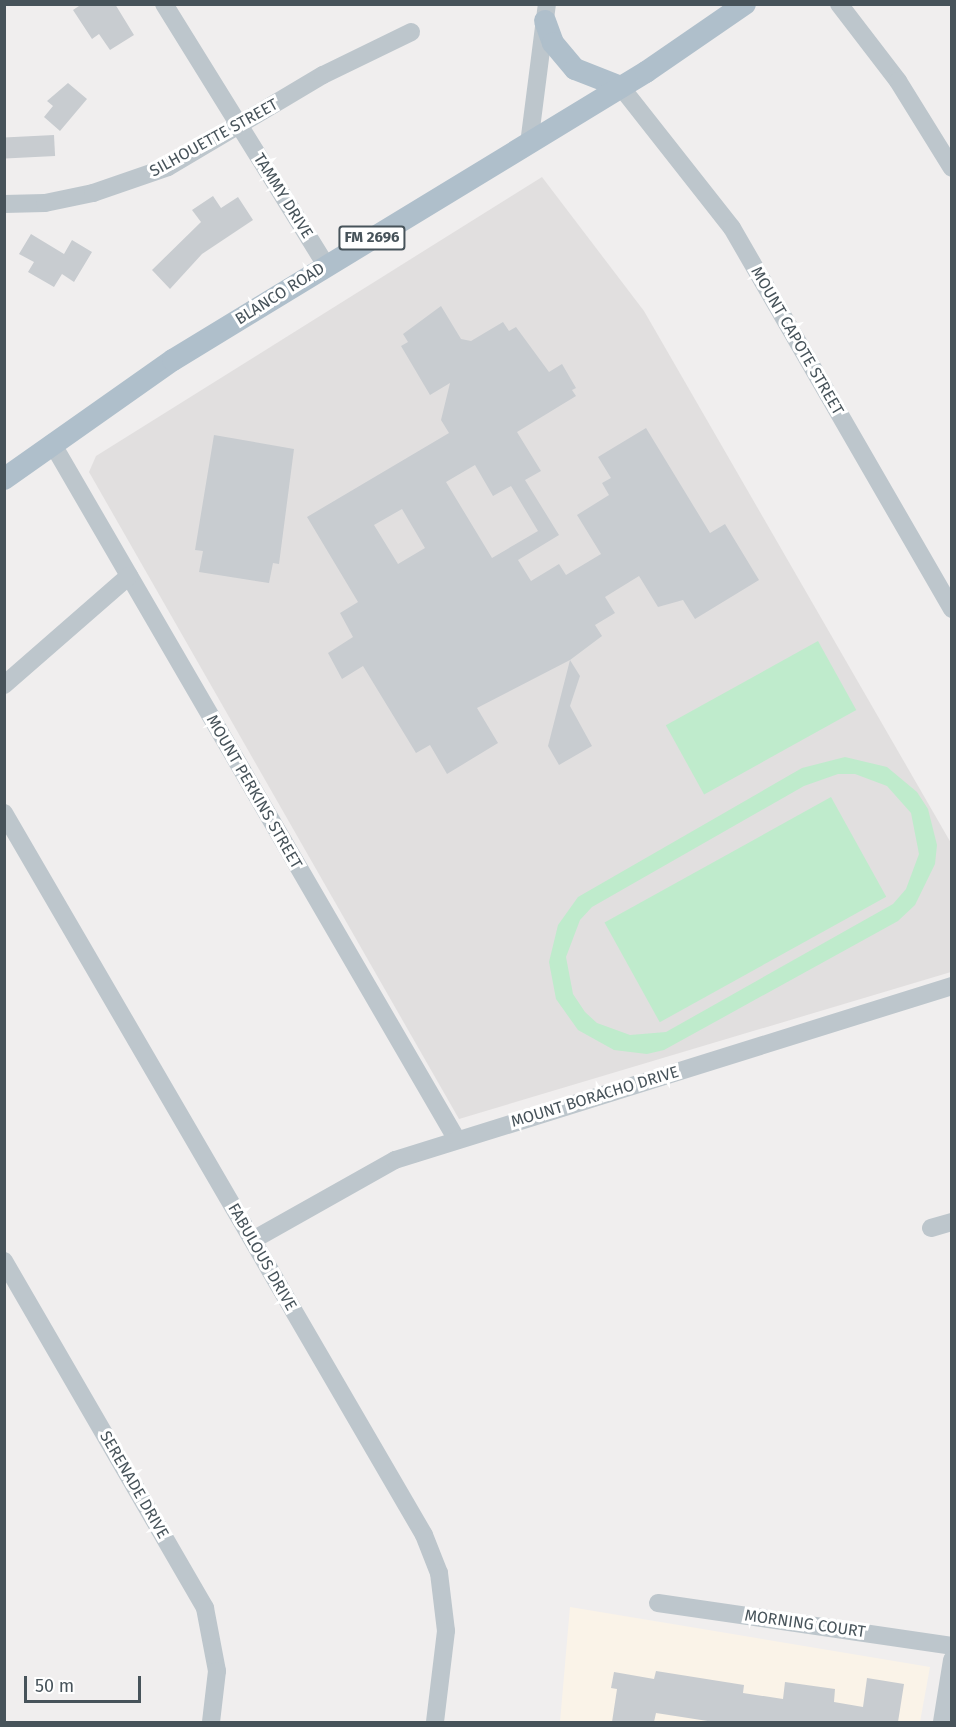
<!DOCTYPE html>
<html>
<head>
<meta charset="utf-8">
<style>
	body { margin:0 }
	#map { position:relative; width:956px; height:1727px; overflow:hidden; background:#f0eeee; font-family:"Fira Sans",sans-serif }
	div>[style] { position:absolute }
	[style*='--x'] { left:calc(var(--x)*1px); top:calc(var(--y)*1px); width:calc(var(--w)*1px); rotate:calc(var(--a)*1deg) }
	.commercial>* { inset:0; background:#faf3e8 }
	.education>* { inset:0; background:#e1dfdf }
	.green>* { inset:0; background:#bfebcc; transform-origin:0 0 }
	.building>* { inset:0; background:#c8ccd0; transform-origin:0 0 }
	.minor>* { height:18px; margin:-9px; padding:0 9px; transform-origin:9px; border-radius:9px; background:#bdc6cc }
	.major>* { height:22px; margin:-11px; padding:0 11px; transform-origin:11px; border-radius:11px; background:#afbfcb }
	span { translate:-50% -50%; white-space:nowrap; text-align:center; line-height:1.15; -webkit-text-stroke:6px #fff; paint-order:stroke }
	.shield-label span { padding:2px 4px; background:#fff; border:2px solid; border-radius:4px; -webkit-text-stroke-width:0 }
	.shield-label { font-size:15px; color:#47535a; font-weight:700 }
	.street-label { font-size:16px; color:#47535a }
	.frame { position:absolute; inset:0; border:6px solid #47535a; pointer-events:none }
	.scale { position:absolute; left:24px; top:1676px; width:117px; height:27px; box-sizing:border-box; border:3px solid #47535a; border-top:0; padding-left:8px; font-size:18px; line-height:21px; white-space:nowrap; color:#47535a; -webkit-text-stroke:4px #fff; paint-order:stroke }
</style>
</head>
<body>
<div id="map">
	<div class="commercial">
		<div style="clip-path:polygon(570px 1607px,930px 1667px,920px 1722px,560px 1722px)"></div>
	</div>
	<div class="education">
		<div style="clip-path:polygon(542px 177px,644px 311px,951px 843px,951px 972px,459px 1119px,89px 472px,96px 456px)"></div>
	</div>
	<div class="green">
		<div style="left:818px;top:641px;width:79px;height:174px;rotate:61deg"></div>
		<div style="clip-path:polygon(evenodd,845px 757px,887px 767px,917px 792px,928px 809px,937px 845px,935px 864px,915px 905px,898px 921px,664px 1050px,647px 1054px,614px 1050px,578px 1030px,556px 999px,549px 962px,558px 925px,578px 897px,802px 768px,845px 757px,838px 774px,855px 774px,887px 786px,911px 813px,919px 854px,906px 889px,893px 904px,666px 1032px,630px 1035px,597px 1023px,585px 1012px,573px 994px,566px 957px,580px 920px,592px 907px,804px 786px,838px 774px)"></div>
		<div style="left:831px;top:797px;width:114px;height:259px;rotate:61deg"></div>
	</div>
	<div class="building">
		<div style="clip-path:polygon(82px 4px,115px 4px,134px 35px,110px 50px,99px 34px,92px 39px,73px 10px)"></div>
		<div style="clip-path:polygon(68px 83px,87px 99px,60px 131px,44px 117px,53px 106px,47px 101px)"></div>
		<div style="left:54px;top:135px;width:21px;height:50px;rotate:87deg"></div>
		<div style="clip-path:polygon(213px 196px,221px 208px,238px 197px,253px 220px,202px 254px,170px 289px,152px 270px,201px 222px,192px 210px)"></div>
		<div style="clip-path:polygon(31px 234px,64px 254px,72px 240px,92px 252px,74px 282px,62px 274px,54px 287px,28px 272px,34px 262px,19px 254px)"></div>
		<div style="clip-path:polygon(evenodd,441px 306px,461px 339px,471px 341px,503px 322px,509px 331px,516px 327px,549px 372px,562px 364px,576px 388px,572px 390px,576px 396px,517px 432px,541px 471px,525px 480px,559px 535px,518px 560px,531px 581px,559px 564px,566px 575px,601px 554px,577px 515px,609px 495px,602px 483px,611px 478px,598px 457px,646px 428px,710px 533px,725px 524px,759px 580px,695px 619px,683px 600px,658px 607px,639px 576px,605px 597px,615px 613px,595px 625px,602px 636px,570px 660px,580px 676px,570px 706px,592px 746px,559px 765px,548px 746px,570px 660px,477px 708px,498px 743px,447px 774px,430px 745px,416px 753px,363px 666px,342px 679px,328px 653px,353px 637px,340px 613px,358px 602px,307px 517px,449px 433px,441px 420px,450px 383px,430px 395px,401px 346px,408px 342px,403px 334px,441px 306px,475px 465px,493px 496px,511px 486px,538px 531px,492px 558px,446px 482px,475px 465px,441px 306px,402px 509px,425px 548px,398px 564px,374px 525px,402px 509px)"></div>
		<div style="clip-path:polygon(214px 435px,294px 449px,279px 564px,273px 563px,269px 583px,199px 572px,203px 551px,195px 550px)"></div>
		<div style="clip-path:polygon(656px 1671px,744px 1685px,743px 1693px,783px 1699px,785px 1682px,835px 1689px,834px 1702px,863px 1707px,867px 1678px,904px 1684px,898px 1722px,714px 1722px,656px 1713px,654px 1722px,612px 1722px,617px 1689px,611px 1688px,614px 1672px,654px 1679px)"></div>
	</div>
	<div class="minor">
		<div style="--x:164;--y:4;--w:307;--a:58.2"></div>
		<div style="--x:839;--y:4;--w:97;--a:52.5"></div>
		<div style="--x:898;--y:81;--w:102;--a:58.2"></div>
		<div style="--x:621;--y:87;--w:179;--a:51.8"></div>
		<div style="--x:732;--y:228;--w:440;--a:60"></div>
		<div style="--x:529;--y:144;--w:141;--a:-82.7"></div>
		<div style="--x:4;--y:204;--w:41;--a:-1.4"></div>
		<div style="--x:45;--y:203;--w:49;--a:-11.8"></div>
		<div style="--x:93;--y:193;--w:79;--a:-19.1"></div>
		<div style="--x:168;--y:167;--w:180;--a:-30.7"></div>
		<div style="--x:323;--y:75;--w:98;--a:-26"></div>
		<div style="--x:52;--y:443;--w:806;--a:59.84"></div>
		<div style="--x:4;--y:685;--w:166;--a:-41.1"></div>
		<div style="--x:4;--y:813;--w:835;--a:59.81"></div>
		<div style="--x:424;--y:1535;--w:41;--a:68.5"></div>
		<div style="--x:439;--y:1573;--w:58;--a:83.1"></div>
		<div style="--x:446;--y:1631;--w:92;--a:96.9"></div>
		<div style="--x:931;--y:1228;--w:22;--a:-16"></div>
		<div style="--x:253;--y:1240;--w:163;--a:-29.4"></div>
		<div style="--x:395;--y:1160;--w:584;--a:-17.35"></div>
		<div style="--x:4;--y:1261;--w:401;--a:59.9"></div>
		<div style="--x:205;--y:1608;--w:64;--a:79.2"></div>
		<div style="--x:217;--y:1671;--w:51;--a:96.7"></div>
		<div style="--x:658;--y:1603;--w:297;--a:8.3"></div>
		<div style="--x:942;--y:1722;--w:63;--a:-80.8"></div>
	</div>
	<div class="major">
		<div style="--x:545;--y:21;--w:23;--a:70"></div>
		<div style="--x:553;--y:43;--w:34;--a:50"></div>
		<div style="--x:575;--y:69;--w:49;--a:21.4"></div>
		<div style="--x:4;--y:479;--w:207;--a:-35.2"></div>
		<div style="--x:173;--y:360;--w:554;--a:-31.34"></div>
		<div style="--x:646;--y:72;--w:120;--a:-34.5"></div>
	</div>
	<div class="shield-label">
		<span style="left:372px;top:238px">FM 2696</span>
	</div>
	<div class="street-label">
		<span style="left:214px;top:138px;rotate:-29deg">SILHOUETTE STREET</span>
		<span style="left:283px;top:196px;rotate:58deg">TAMMY DRIVE</span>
		<span style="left:280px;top:294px;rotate:-32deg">BLANCO ROAD</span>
		<span style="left:797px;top:341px;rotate:60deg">MOUNT CAPOTE STREET</span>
		<span style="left:254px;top:792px;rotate:60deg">MOUNT PERKINS STREET</span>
		<span style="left:595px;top:1097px;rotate:-17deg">MOUNT BORACHO DRIVE</span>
		<span style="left:262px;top:1257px;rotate:60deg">FABULOUS DRIVE</span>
		<span style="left:134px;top:1485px;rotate:60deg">SERENADE DRIVE</span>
		<span style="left:805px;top:1624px;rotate:8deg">MORNING COURT</span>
	</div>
	<div class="frame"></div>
	<div class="scale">50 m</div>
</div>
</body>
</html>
